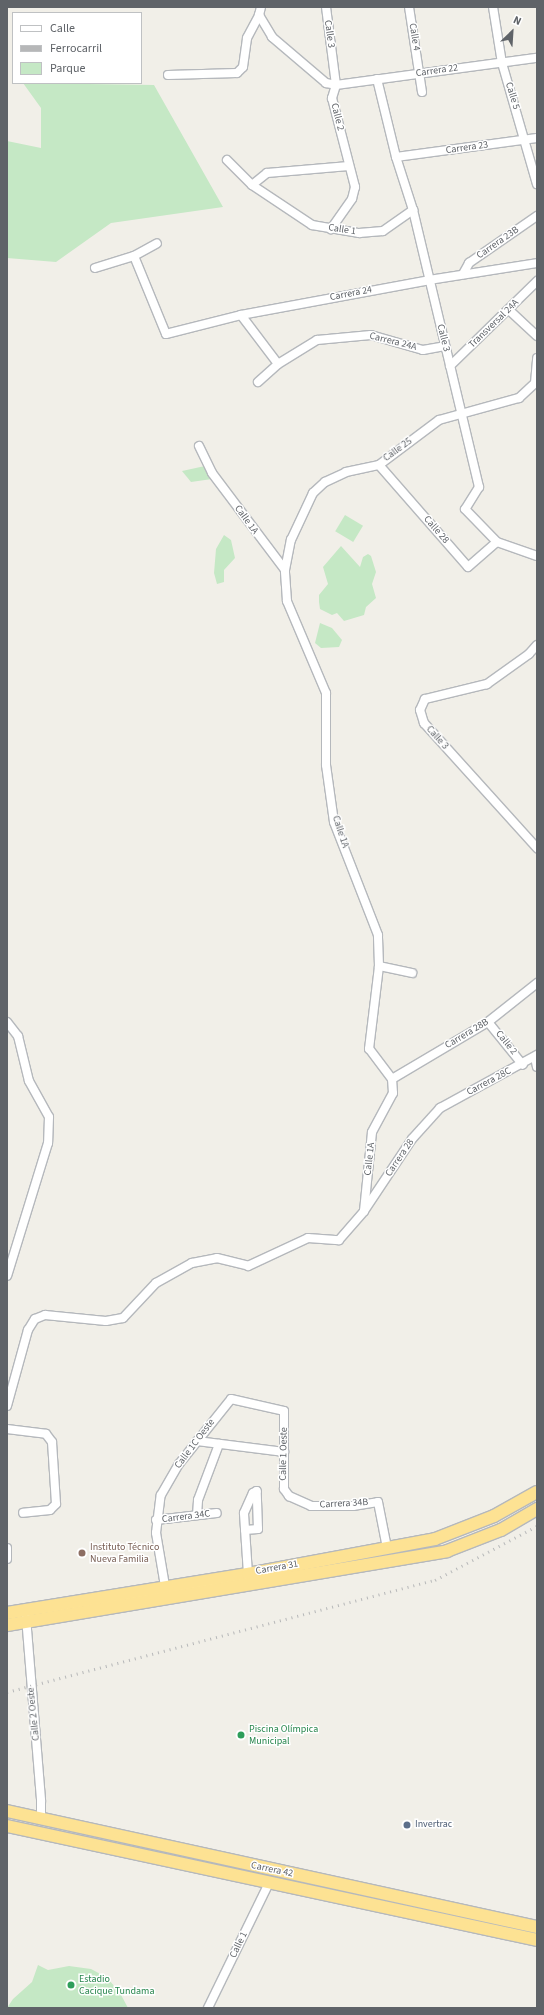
<!DOCTYPE html>
<html>
<head>
<meta charset="utf-8">
<style>
	body { margin:0 }
	#map { position:relative; width:544px; height:2015px; overflow:hidden; background:#f1efe8; font-family:"Source Sans 3",sans-serif }
	div>[style] { position:absolute }
	[style*='--x'] { left:calc(var(--x)*1px); top:calc(var(--y)*1px); width:calc(var(--w)*1px); rotate:calc(var(--a)*1deg) }
	.green>* { inset:0; background:#c5e8c5; transform-origin:0 0 }
	.roads { filter:drop-shadow(1px 0 #b5b8bc) drop-shadow(-1px 0 #b5b8bc) drop-shadow(0 1px #b5b8bc) drop-shadow(0 -1px #b5b8bc) }
	.minor>* { height:8px; margin:-4px; padding:0 4px; transform-origin:4px; border-radius:4px; background:#fff }
	.highway>* { height:12px; margin:-6px; padding:0 6px; transform-origin:6px; border-radius:6px; background:#fde293 }
	.rail>* { height:2.5px; margin-top:-1.25px; transform-origin:0; background:repeating-linear-gradient(90deg,#b6b7b8 0 1px,transparent 0 6px) }
	.dots>* { width:11px; height:11px; translate:-50% -50%; box-sizing:border-box; border:2px solid #fff; border-radius:50% }
	span { translate:-50% -50%; white-space:nowrap; text-align:center; line-height:1.15; -webkit-text-stroke:3px #fff; paint-order:stroke }
	.street-label { font-size:10px; color:#5f6368 }
	.education-label { font-size:10px; color:#785e54 }
	.left { translate:0 -50%; text-align:left }
	.leisure-label { font-size:10px; color:#27864d }
	.service-label { font-size:10px; color:#4e5e75 }
	.frame { position:absolute; inset:0; border:8px solid #5f6368; pointer-events:none }
	.legend { position:absolute; left:12px; top:12px; width:130px; height:72px; box-sizing:border-box; background:#fff; border:1px solid #bfc1c3; margin:0; padding:5px 7px; list-style:none; font-size:12px; color:#5f6368 }
	.legend li { display:flex; align-items:center; gap:8px; height:20px }
	.legend b { width:20px; border:1px solid #bfc1c3 }
	.north { position:absolute; left:492px; top:12px; width:40px; height:40px; -webkit-text-stroke:3px #fff; paint-order:stroke; rotate:25deg; font-size:11px; font-weight:700; line-height:16px; text-align:center; color:#5f6368 }
	.north::after { content:''; display:block; margin:auto; width:14px; height:18px; background:#5f6368; clip-path:polygon(50% 0,100% 100%,50% 72%,0 100%) }
</style>
</head>
<body>
<div id="map">
	<div class="green">
		<div style="clip-path:polygon(23px 83px,154px 85px,223px 207px,111px 223px,56px 262px,7px 258px,7px 141px,41px 148px,41px 108px)"></div>
		<div style="clip-path:polygon(205px 466px,212px 479px,191px 482px,182px 471px)"></div>
		<div style="left:345px;top:515px;width:21px;height:19px;rotate:31deg"></div>
		<div style="clip-path:polygon(224px 535px,231px 540px,235px 558px,224px 570px,224px 582px,217px 584px,214px 573px,216px 549px)"></div>
		<div style="clip-path:polygon(341px 546px,360px 567px,363px 557px,368px 554px,371px 556px,376px 572px,372px 584px,376px 598px,366px 607px,364px 615px,344px 621px,337px 613px,332px 615px,320px 609px,319px 602px,319px 595px,328px 584px,323px 567px)"></div>
		<div style="clip-path:polygon(320px 623px,332px 628px,342px 640px,339px 647px,321px 648px,315px 643px)"></div>
		<div style="clip-path:polygon(38px 1965px,48px 1970px,69px 1966px,91px 1969px,106px 1977px,119px 1991px,128px 2008px,7px 2008px,13px 1999px,32px 1982px)"></div>
	</div>
	<div class="roads">
		<div class="minor">
			<div style="--x:261;--y:7;--w:8;--a:104"></div>
			<div style="--x:259;--y:15;--w:26;--a:59"></div>
			<div style="--x:272;--y:37;--w:71;--a:40.4"></div>
			<div style="--x:326;--y:83;--w:10;--a:11"></div>
			<div style="--x:336;--y:85;--w:203;--a:-7.7"></div>
			<div style="--x:326;--y:7;--w:79;--a:82.7"></div>
			<div style="--x:336;--y:85;--w:14;--a:107"></div>
			<div style="--x:332;--y:98;--w:92;--a:75.5"></div>
			<div style="--x:355;--y:187;--w:12;--a:104"></div>
			<div style="--x:352;--y:199;--w:37;--a:125"></div>
			<div style="--x:409;--y:7;--w:86;--a:81.3"></div>
			<div style="--x:493;--y:7;--w:57;--a:80.9"></div>
			<div style="--x:502;--y:63;--w:126;--a:73.9"></div>
			<div style="--x:168;--y:75;--w:69;--a:-1.7"></div>
			<div style="--x:237;--y:73;--w:8;--a:-45"></div>
			<div style="--x:243;--y:67;--w:29;--a:-82"></div>
			<div style="--x:247;--y:38;--w:26;--a:-62"></div>
			<div style="--x:377;--y:79;--w:80;--a:76.3"></div>
			<div style="--x:396;--y:157;--w:56;--a:72.2"></div>
			<div style="--x:413;--y:210;--w:285;--a:76.6"></div>
			<div style="--x:479;--y:487;--w:26;--a:122"></div>
			<div style="--x:465;--y:509;--w:46;--a:45.9"></div>
			<div style="--x:497;--y:542;--w:42;--a:19.3"></div>
			<div style="--x:396;--y:157;--w:142;--a:-7.7"></div>
			<div style="--x:227;--y:160;--w:35;--a:45"></div>
			<div style="--x:252;--y:185;--w:72;--a:33.7"></div>
			<div style="--x:312;--y:225;--w:48;--a:9.7"></div>
			<div style="--x:359;--y:233;--w:24;--a:-5"></div>
			<div style="--x:383;--y:231;--w:37;--a:-35"></div>
			<div style="--x:252;--y:185;--w:19;--a:-39"></div>
			<div style="--x:267;--y:173;--w:82;--a:-4.9"></div>
			<div style="--x:134;--y:256;--w:84;--a:67.7"></div>
			<div style="--x:166;--y:334;--w:77;--a:-14.2"></div>
			<div style="--x:241;--y:315;--w:191;--a:-10.5"></div>
			<div style="--x:429;--y:280;--w:109;--a:-8.9"></div>
			<div style="--x:95;--y:268;--w:41;--a:-17.1"></div>
			<div style="--x:134;--y:256;--w:26;--a:-29"></div>
			<div style="--x:463;--y:274;--w:13;--a:-61"></div>
			<div style="--x:469;--y:263;--w:83;--a:-34.7"></div>
			<div style="--x:509;--y:310;--w:38;--a:43"></div>
			<div style="--x:241;--y:315;--w:61;--a:52.9"></div>
			<div style="--x:450;--y:366;--w:122;--a:-44.3"></div>
			<div style="--x:258;--y:382;--w:27;--a:-42"></div>
			<div style="--x:278;--y:364;--w:46;--a:-31.6"></div>
			<div style="--x:317;--y:340;--w:54;--a:-5.3"></div>
			<div style="--x:371;--y:335;--w:54;--a:16.1"></div>
			<div style="--x:423;--y:350;--w:22;--a:-10"></div>
			<div style="--x:199;--y:446;--w:30;--a:64"></div>
			<div style="--x:212;--y:473;--w:121;--a:53"></div>
			<div style="--x:379;--y:465;--w:135;--a:48.9"></div>
			<div style="--x:468;--y:567;--w:38;--a:-41"></div>
			<div style="--x:537;--y:645;--w:12;--a:132"></div>
			<div style="--x:529;--y:654;--w:52;--a:144.5"></div>
			<div style="--x:487;--y:684;--w:64;--a:166.4"></div>
			<div style="--x:425;--y:699;--w:12;--a:114"></div>
			<div style="--x:420;--y:710;--w:14;--a:73"></div>
			<div style="--x:424;--y:723;--w:169;--a:47.9"></div>
			<div style="--x:379;--y:966;--w:34;--a:12"></div>
			<div style="--x:7;--y:1022;--w:18;--a:52"></div>
			<div style="--x:18;--y:1036;--w:46;--a:76.3"></div>
			<div style="--x:29;--y:1081;--w:41;--a:60.9"></div>
			<div style="--x:49;--y:1117;--w:26;--a:92"></div>
			<div style="--x:48;--y:1143;--w:139;--a:107.1"></div>
			<div style="--x:488;--y:1022;--w:55;--a:50.9"></div>
			<div style="--x:535;--y:1057;--w:10;--a:79"></div>
			<div style="--x:392;--y:1079;--w:112;--a:-30.7"></div>
			<div style="--x:488;--y:1022;--w:63;--a:-38.5"></div>
			<div style="--x:364;--y:1211;--w:79;--a:-84.2"></div>
			<div style="--x:372;--y:1132;--w:44;--a:-61.7"></div>
			<div style="--x:393;--y:1093;--w:14;--a:-94"></div>
			<div style="--x:392;--y:1079;--w:38;--a:-127"></div>
			<div style="--x:369;--y:1049;--w:84;--a:-83.1"></div>
			<div style="--x:379;--y:966;--w:31;--a:-92"></div>
			<div style="--x:378;--y:935;--w:121;--a:-111.3"></div>
			<div style="--x:334;--y:822;--w:58;--a:-98"></div>
			<div style="--x:326;--y:765;--w:72;--a:-90"></div>
			<div style="--x:326;--y:693;--w:100;--a:-113"></div>
			<div style="--x:287;--y:601;--w:31;--a:-94"></div>
			<div style="--x:285;--y:570;--w:31;--a:-79"></div>
			<div style="--x:291;--y:540;--w:52;--a:-64.9"></div>
			<div style="--x:313;--y:493;--w:16;--a:-43"></div>
			<div style="--x:325;--y:482;--w:23;--a:-25"></div>
			<div style="--x:346;--y:472;--w:34;--a:-12"></div>
			<div style="--x:379;--y:465;--w:75;--a:-36.9"></div>
			<div style="--x:439;--y:420;--w:83;--a:-15.4"></div>
			<div style="--x:519;--y:398;--w:22;--a:-43"></div>
			<div style="--x:535;--y:383;--w:25;--a:-85"></div>
			<div style="--x:7;--y:1406;--w:79;--a:-74.6"></div>
			<div style="--x:28;--y:1330;--w:13;--a:-58"></div>
			<div style="--x:35;--y:1319;--w:11;--a:-22"></div>
			<div style="--x:45;--y:1315;--w:61;--a:5.6"></div>
			<div style="--x:106;--y:1321;--w:17;--a:-10"></div>
			<div style="--x:123;--y:1318;--w:48;--a:-46.7"></div>
			<div style="--x:156;--y:1283;--w:41;--a:-29.1"></div>
			<div style="--x:192;--y:1263;--w:25;--a:-11"></div>
			<div style="--x:217;--y:1258;--w:32;--a:14"></div>
			<div style="--x:248;--y:1266;--w:66;--a:-25"></div>
			<div style="--x:308;--y:1238;--w:31;--a:4"></div>
			<div style="--x:339;--y:1240;--w:38;--a:-49"></div>
			<div style="--x:364;--y:1211;--w:87;--a:-56.3"></div>
			<div style="--x:412;--y:1139;--w:42;--a:-47.9"></div>
			<div style="--x:440;--y:1108;--w:111;--a:-28.7"></div>
			<div style="--x:7;--y:1429;--w:39;--a:7"></div>
			<div style="--x:46;--y:1434;--w:10;--a:53"></div>
			<div style="--x:52;--y:1442;--w:62;--a:86.3"></div>
			<div style="--x:56;--y:1504;--w:8;--a:135"></div>
			<div style="--x:50;--y:1510;--w:27;--a:174"></div>
			<div style="--x:197;--y:1441;--w:88;--a:7.2"></div>
			<div style="--x:197;--y:1515;--w:15;--a:-86"></div>
			<div style="--x:198;--y:1500;--w:60;--a:-69.4"></div>
			<div style="--x:156;--y:1520;--w:61;--a:-6.5"></div>
			<div style="--x:245;--y:1530;--w:13;--a:-4"></div>
			<div style="--x:258;--y:1529;--w:38;--a:-92"></div>
			<div style="--x:7;--y:1548;--w:11;--a:90"></div>
			<div style="--x:248;--y:1574;--w:61;--a:-93.8"></div>
			<div style="--x:244;--y:1513;--w:22;--a:-66"></div>
			<div style="--x:253;--y:1493;--w:4;--a:-27"></div>
			<div style="--x:165;--y:1586;--w:54;--a:-99.6"></div>
			<div style="--x:156;--y:1533;--w:38;--a:-83"></div>
			<div style="--x:161;--y:1495;--w:36;--a:-60"></div>
			<div style="--x:179;--y:1464;--w:83;--a:-51.3"></div>
			<div style="--x:231;--y:1399;--w:54;--a:12.8"></div>
			<div style="--x:284;--y:1411;--w:78;--a:90"></div>
			<div style="--x:284;--y:1489;--w:9;--a:54"></div>
			<div style="--x:289;--y:1496;--w:24;--a:24"></div>
			<div style="--x:311;--y:1506;--w:42;--a:0"></div>
			<div style="--x:353;--y:1506;--w:25;--a:-9"></div>
			<div style="--x:378;--y:1502;--w:47;--a:78.9"></div>
			<div style="--x:26;--y:1617;--w:185;--a:85.3"></div>
			<div style="--x:41;--y:1801;--w:18;--a:90"></div>
			<div style="--x:208;--y:2008;--w:139;--a:-64"></div>
		</div>
		<div class="highway">
			<div style="--x:7;--y:1613;--w:244;--a:-9.2"></div>
			<div style="--x:248;--y:1574;--w:190;--a:-10.6"></div>
			<div style="--x:435;--y:1539;--w:63;--a:-21.3"></div>
			<div style="--x:494;--y:1516;--w:49;--a:-29.2"></div>
			<div style="--x:7;--y:1625;--w:446;--a:-9.5"></div>
			<div style="--x:447;--y:1551;--w:58;--a:-21.3"></div>
			<div style="--x:501;--y:1530;--w:42;--a:-30.3"></div>
			<div style="--x:7;--y:1811;--w:543;--a:12.35"></div>
			<div style="--x:7;--y:1826;--w:542;--a:12.14"></div>
		</div>
	</div>
	<div class="rail">
		<div style="--x:7;--y:1692;--w:442;--a:-14.7"></div>
		<div style="--x:435;--y:1580;--w:115;--a:-27.9"></div>
	</div>
	<div class="dots">
		<div style="left:82px;top:1553px;background:#8d6e63"></div>
		<div style="left:241px;top:1735px;background:#2e9e5b"></div>
		<div style="left:407px;top:1825px;background:#5c6f8a"></div>
		<div style="left:71px;top:1985px;background:#2e9e5b"></div>
	</div>
	<div class="street-label">
		<span style="left:329px;top:34px;rotate:82deg">Calle 3</span>
		<span style="left:414px;top:37px;rotate:81deg">Calle 4</span>
		<span style="left:437px;top:71px;rotate:-8deg">Carrera 22</span>
		<span style="left:512px;top:96px;rotate:73deg">Calle 5</span>
		<span style="left:337px;top:117px;rotate:76deg">Calle 2</span>
		<span style="left:467px;top:148px;rotate:-8deg">Carrera 23</span>
		<span style="left:342px;top:230px;rotate:9deg">Calle 1</span>
		<span style="left:498px;top:243px;rotate:-35deg">Carrera 23B</span>
		<span style="left:351px;top:294px;rotate:-11deg">Carrera 24</span>
		<span style="left:494px;top:324px;rotate:-44deg">Transversal 24A</span>
		<span style="left:443px;top:338px;rotate:76deg">Calle 3</span>
		<span style="left:393px;top:342px;rotate:14deg">Carrera 24A</span>
		<span style="left:398px;top:450px;rotate:-36deg">Calle 25</span>
		<span style="left:246px;top:520px;rotate:54deg">Calle 1A</span>
		<span style="left:436px;top:530px;rotate:49deg">Calle 28</span>
		<span style="left:437px;top:738px;rotate:48deg">Calle 3</span>
		<span style="left:340px;top:832px;rotate:72deg">Calle 1A</span>
		<span style="left:467px;top:1034px;rotate:-31deg">Carrera 28B</span>
		<span style="left:506px;top:1043px;rotate:51deg">Calle 2</span>
		<span style="left:489px;top:1082px;rotate:-28deg">Carrera 28C</span>
		<span style="left:400px;top:1158px;rotate:-56deg">Carrera 28</span>
		<span style="left:370px;top:1159px;rotate:-84deg">Calle 1A</span>
		<span style="left:195px;top:1444px;rotate:-53deg">Calle 1C Oeste</span>
		<span style="left:284px;top:1454px;rotate:-89deg">Calle 1 Oeste</span>
		<span style="left:344px;top:1504px;rotate:-3deg">Carrera 34B</span>
		<span style="left:186px;top:1517px;rotate:-7deg">Carrera 34C</span>
		<span style="left:277px;top:1568px;rotate:-10deg">Carrera 31</span>
		<span style="left:34px;top:1714px;rotate:-96deg">Calle 2 Oeste</span>
		<span style="left:272px;top:1870px;rotate:12deg">Carrera 42</span>
		<span style="left:239px;top:1945px;rotate:-64deg">Calle 1</span>
	</div>
	<div class="education-label">
		<span class="left" style="left:90px;top:1553px">Instituto Técnico<br>Nueva Familia</span>
	</div>
	<div class="leisure-label">
		<span class="left" style="left:249px;top:1735px">Piscina Olímpica<br>Municipal</span>
		<span class="left" style="left:79px;top:1985px">Estadio<br>Cacique Tundama</span>
	</div>
	<div class="service-label">
		<span class="left" style="left:415px;top:1825px">Invertrac</span>
	</div>
	<div class="frame"></div>
	<ul class="legend">
	<li><b style="height:5px;background:#fff"></b>Calle</li>
	<li><b style="height:5px;background:#b6b7b8"></b>Ferrocarril</li>
	<li><b style="height:11px;background:#c5e8c5"></b>Parque</li>
	</ul>
	<div class="north">N</div>
</div>
</body>
</html>
